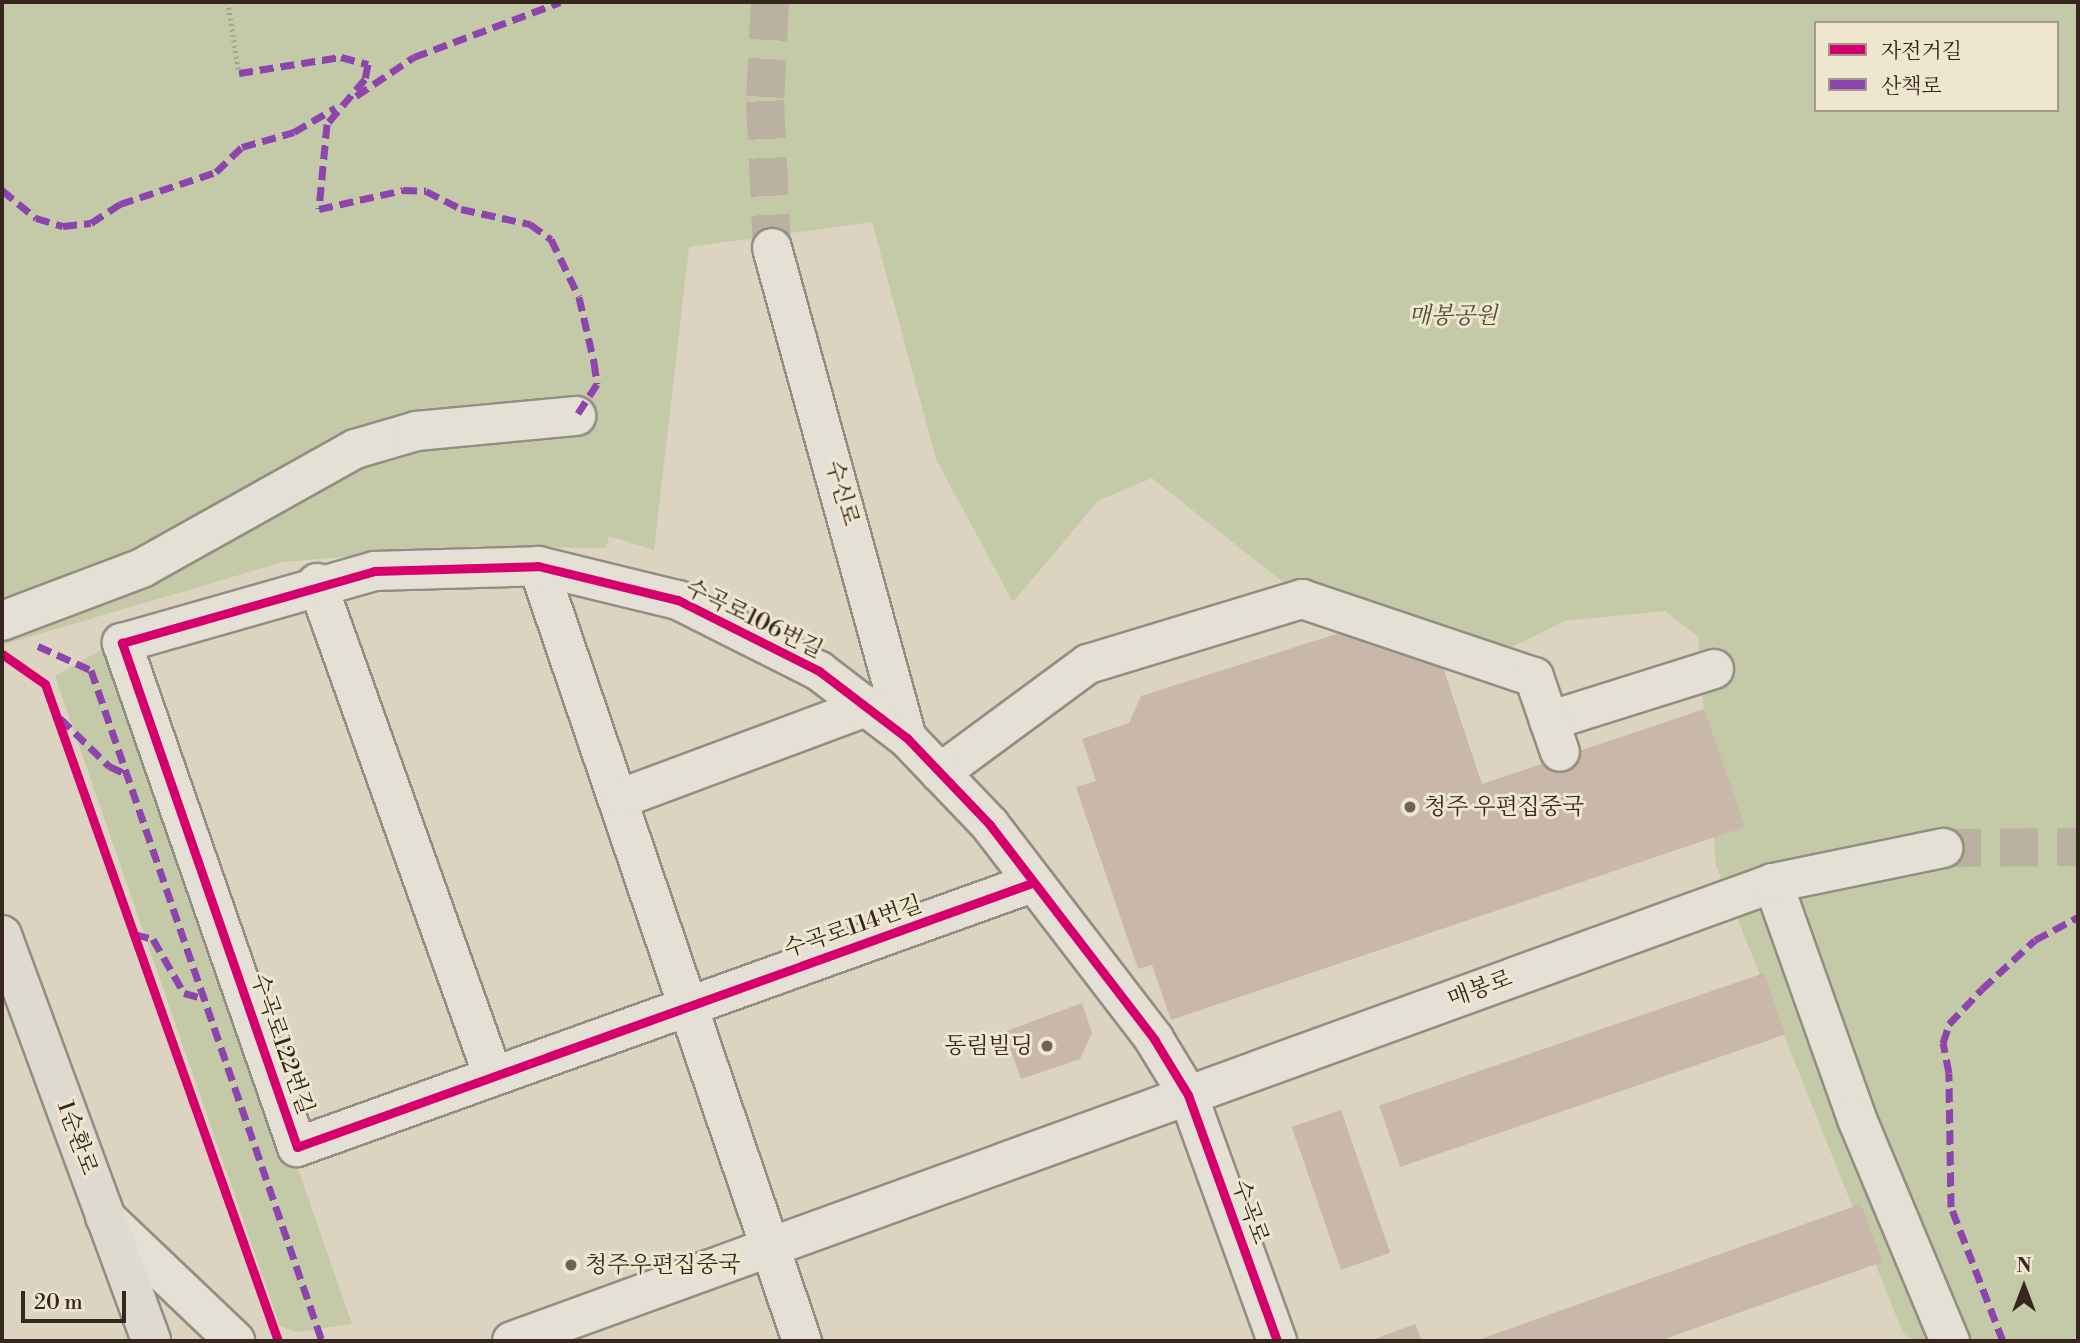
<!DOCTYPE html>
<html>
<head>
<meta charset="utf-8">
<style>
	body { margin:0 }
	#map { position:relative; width:2080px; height:1343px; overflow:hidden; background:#dcd4c1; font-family:"Libre Bodoni","Noto Serif KR",serif }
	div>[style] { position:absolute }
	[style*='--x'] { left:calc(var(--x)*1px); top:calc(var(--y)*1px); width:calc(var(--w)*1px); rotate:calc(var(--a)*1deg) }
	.green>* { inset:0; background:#c4c9a7 }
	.building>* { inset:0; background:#c9b8aa; transform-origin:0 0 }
	.minor-tunnel>* { height:38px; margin-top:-19px; transform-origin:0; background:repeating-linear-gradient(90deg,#bbb1a0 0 38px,transparent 0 57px) }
	.path>* { height:4.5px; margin-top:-2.25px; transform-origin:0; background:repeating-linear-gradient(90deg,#a6a199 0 2px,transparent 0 5.5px) }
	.roads { filter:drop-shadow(2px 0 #938d82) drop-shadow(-2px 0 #938d82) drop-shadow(0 2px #938d82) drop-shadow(0 -2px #938d82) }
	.minor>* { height:38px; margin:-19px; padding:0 19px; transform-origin:19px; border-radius:19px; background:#e4e0d6 }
	.major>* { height:38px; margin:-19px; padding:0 19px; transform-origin:19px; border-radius:19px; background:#dfdacf }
	.quiet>* { height:7px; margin-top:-3.5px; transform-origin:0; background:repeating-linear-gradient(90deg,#8e44ad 0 14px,transparent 0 21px) }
	.cycleway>* { height:9px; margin:-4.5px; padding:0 4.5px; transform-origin:4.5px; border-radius:4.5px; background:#d6006c }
	.dots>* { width:19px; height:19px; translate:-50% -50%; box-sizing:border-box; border:4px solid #efe6d0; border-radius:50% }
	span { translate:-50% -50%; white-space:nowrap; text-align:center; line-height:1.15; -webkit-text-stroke:6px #efe6d0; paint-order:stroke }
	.park-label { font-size:23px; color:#544c3b; font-style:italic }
	.street-label { font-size:23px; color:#35261e }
	.poi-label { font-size:23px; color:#35261e }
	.left { translate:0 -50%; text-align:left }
	.right { translate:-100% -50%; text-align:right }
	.frame { position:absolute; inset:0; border:4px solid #35261e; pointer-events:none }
	.legend { position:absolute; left:1814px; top:21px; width:245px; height:91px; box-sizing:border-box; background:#efe6d0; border:2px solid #a59989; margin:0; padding:9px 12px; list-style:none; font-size:21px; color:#35261e }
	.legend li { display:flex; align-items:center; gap:14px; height:35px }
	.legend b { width:35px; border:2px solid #a59989 }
	.north { position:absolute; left:1989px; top:1252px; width:70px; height:70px; -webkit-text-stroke:5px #efe6d0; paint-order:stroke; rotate:0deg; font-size:19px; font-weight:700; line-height:28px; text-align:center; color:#35261e }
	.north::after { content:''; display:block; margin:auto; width:24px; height:32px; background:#35261e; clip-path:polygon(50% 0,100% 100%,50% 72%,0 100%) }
	.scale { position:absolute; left:21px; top:1291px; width:105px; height:32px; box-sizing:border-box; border:4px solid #35261e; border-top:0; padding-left:9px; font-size:21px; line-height:24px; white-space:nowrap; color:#35261e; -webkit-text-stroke:5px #efe6d0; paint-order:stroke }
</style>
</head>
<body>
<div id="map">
	<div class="green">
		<div style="clip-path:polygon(evenodd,2px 2px,2078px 2px,2078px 1341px,1913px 1341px,1903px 1333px,1716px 865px,1698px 637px,1665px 611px,1564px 621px,1470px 668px,1328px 618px,1152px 478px,1098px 501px,1013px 602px,936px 459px,872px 222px,689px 247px,654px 550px,609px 536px,606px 548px,477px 546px,283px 562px,2px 645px,2px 2px,1816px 23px,2057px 23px,2057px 110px,1816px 110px,1816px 23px)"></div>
		<div style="clip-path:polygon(101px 650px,119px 654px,352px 1324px,297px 1332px,280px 1326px,55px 676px)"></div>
	</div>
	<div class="building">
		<div style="clip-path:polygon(1368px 624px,1380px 648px,1432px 662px,1440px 658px,1482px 784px,1704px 709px,1745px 827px,1171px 1020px,1152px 965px,1138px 969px,1076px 787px,1096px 781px,1082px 739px,1129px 723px,1141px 696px)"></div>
		<div style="left:1764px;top:973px;width:65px;height:407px;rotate:71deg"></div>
		<div style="clip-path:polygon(1082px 1003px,1092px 1033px,1080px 1059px,1021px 1079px,1004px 1032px)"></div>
		<div style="left:1341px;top:1110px;width:151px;height:52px;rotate:71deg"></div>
		<div style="clip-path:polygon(1861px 1204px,1882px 1262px,1659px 1341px,1475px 1341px)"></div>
		<div style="clip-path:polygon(1415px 1324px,1422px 1341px,1369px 1341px)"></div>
	</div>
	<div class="minor-tunnel">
		<div style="--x:770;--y:2;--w:99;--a:92.9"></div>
		<div style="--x:765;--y:101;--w:147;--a:87.3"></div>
		<div style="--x:1943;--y:848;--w:135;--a:-0.4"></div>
	</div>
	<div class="path">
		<div style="--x:228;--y:2;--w:72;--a:81.2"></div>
	</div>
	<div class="roads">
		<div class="minor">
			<div style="--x:772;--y:248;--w:508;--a:74.6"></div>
			<div style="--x:538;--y:566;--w:819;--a:71.19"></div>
			<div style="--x:317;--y:583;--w:523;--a:70.35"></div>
			<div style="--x:2;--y:621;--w:150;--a:-20.7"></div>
			<div style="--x:142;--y:568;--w:244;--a:-29.2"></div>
			<div style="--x:355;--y:449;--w:65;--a:-16.2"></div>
			<div style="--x:417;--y:431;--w:160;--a:-5.4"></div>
			<div style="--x:1549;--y:721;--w:173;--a:-17.5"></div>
			<div style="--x:940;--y:773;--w:184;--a:-36.4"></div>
			<div style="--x:1088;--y:664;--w:224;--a:-16.9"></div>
			<div style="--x:1302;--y:599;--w:245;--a:18.6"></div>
			<div style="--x:1534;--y:677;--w:79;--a:70.9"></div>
			<div style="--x:619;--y:799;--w:267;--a:-20.4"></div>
			<div style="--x:1032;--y:883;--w:781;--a:160.24"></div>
			<div style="--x:297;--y:1147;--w:534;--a:-109.15"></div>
			<div style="--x:122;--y:643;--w:262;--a:-15.9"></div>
			<div style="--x:374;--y:571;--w:164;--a:-1.7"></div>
			<div style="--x:538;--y:566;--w:144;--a:13.7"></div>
			<div style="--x:678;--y:600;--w:158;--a:26.7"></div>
			<div style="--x:819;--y:671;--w:111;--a:37.3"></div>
			<div style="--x:907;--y:738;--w:120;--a:46.3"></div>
			<div style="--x:990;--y:825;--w:270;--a:52.5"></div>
			<div style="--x:1154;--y:1039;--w:66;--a:58.7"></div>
			<div style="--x:1188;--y:1095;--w:262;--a:70.1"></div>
			<div style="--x:1773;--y:883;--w:251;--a:70.4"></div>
			<div style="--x:1857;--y:1119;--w:241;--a:67.3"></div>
			<div style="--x:105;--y:1217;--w:180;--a:43.6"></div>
			<div style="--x:512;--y:1341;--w:1342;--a:-19.96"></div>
			<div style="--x:1773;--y:883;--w:174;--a:-11.6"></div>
		</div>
		<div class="major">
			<div style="--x:2;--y:935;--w:432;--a:69.8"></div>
		</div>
	</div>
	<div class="quiet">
		<div style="--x:239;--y:73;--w:103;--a:-8.9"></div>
		<div style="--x:341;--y:57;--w:28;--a:15"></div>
		<div style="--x:368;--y:64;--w:15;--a:101"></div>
		<div style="--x:365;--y:79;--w:59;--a:130.2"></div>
		<div style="--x:327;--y:124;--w:85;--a:95.4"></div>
		<div style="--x:319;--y:209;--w:86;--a:-12.7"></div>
		<div style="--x:403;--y:190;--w:23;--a:2"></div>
		<div style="--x:426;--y:191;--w:39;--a:27"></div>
		<div style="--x:461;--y:209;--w:71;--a:12.3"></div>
		<div style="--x:530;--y:224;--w:26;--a:36"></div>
		<div style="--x:551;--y:239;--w:64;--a:64.2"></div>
		<div style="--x:579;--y:297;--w:67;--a:77"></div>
		<div style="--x:594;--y:362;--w:22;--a:82"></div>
		<div style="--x:597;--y:384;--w:38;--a:123"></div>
		<div style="--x:356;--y:96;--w:70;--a:-33.9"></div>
		<div style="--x:414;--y:57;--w:156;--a:-20.6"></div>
		<div style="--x:2;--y:190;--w:44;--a:39.5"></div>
		<div style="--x:36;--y:218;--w:28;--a:17"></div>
		<div style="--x:63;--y:226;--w:28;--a:-6"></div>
		<div style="--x:91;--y:223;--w:35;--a:-33"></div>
		<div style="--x:120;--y:204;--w:101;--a:-18.4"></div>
		<div style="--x:216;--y:172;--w:36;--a:-44"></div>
		<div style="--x:242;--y:147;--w:54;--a:-16.1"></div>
		<div style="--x:294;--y:132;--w:48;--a:-30.3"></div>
		<div style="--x:38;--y:646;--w:58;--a:24.4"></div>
		<div style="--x:91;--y:670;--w:710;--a:71"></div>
		<div style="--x:60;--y:718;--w:69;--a:44.4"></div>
		<div style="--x:109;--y:766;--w:19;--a:25"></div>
		<div style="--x:135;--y:934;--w:19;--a:16"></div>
		<div style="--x:153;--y:939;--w:62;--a:60.1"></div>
		<div style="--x:184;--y:993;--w:20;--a:15"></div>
		<div style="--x:2003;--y:1341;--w:144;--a:-111.2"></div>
		<div style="--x:1951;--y:1207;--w:134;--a:-90.9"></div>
		<div style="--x:1949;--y:1073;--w:31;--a:-101"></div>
		<div style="--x:1943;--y:1043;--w:20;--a:-72"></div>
		<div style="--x:1949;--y:1024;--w:48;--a:-46.7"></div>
		<div style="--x:1982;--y:989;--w:72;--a:-42.8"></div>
		<div style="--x:2035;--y:940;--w:49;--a:-28.1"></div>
	</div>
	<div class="cycleway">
		<div style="--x:2;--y:654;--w:52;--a:34.9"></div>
		<div style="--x:45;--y:684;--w:697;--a:70.47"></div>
		<div style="--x:1032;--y:883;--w:781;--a:160.24"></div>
		<div style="--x:297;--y:1147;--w:534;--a:-109.15"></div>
		<div style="--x:122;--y:643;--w:262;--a:-15.9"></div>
		<div style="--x:374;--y:571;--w:164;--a:-1.7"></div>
		<div style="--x:538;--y:566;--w:144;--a:13.7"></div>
		<div style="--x:678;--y:600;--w:158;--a:26.7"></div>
		<div style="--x:819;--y:671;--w:111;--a:37.3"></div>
		<div style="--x:907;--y:738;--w:120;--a:46.3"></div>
		<div style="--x:990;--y:825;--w:270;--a:52.5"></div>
		<div style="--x:1154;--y:1039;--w:66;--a:58.7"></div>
		<div style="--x:1188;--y:1095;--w:262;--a:70.1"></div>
	</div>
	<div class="dots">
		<div style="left:1410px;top:807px;background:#6f6357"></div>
		<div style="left:1047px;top:1046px;background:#6f6357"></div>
		<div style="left:571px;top:1265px;background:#6f6357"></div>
	</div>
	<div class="park-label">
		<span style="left:1453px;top:316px">매봉공원</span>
	</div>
	<div class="street-label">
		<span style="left:842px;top:493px;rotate:74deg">수신로</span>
		<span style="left:754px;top:619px;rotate:26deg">수곡로106번길</span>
		<span style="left:853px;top:927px;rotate:-19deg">수곡로114번길</span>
		<span style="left:1480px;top:989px;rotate:-20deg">매봉로</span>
		<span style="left:282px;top:1044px;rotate:71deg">수곡로122번길</span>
		<span style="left:77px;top:1138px;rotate:70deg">1순환로</span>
		<span style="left:1250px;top:1212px;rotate:70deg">수곡로</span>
	</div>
	<div class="poi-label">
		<span class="left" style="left:1424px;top:807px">청주 우편집중국</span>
		<span class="right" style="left:1033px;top:1046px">동림빌딩</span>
		<span class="left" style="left:585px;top:1265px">청주우편집중국</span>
	</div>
	<div class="frame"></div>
	<ul class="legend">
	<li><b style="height:9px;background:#d6006c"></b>자전거길</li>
	<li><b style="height:9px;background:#8e44ad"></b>산책로</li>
	</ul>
	<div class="north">N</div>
	<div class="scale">20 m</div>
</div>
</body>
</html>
